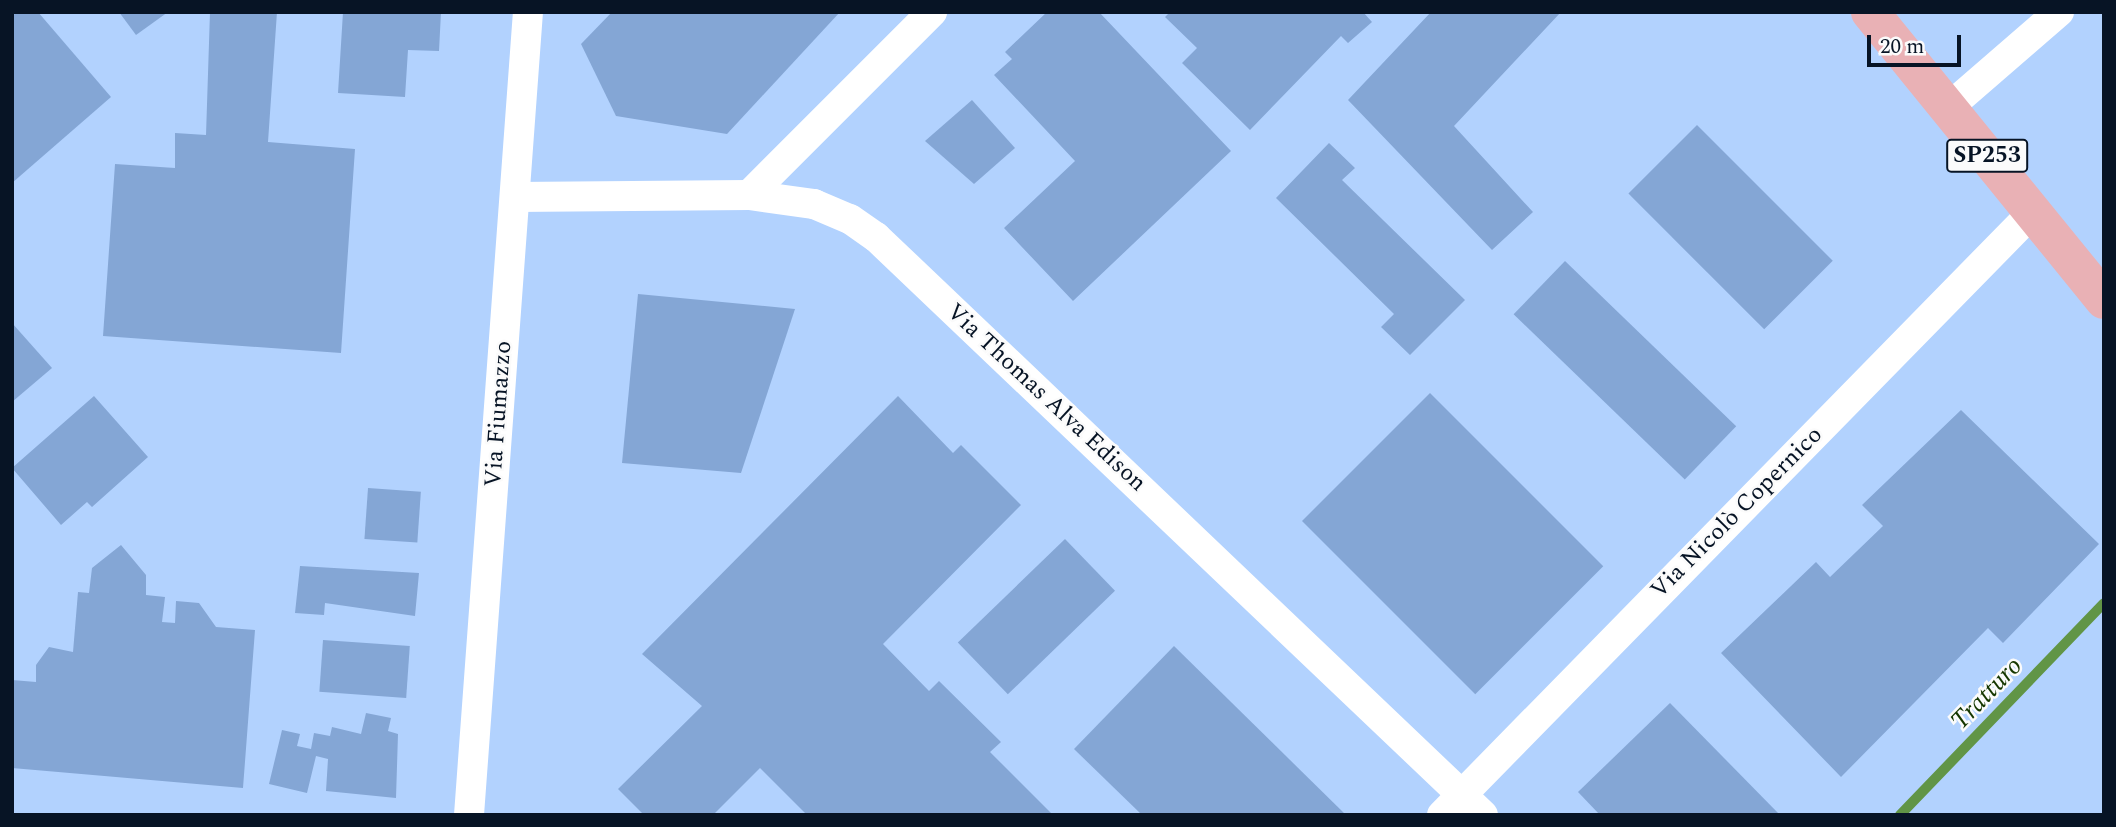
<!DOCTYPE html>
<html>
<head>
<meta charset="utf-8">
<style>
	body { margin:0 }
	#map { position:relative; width:2116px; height:827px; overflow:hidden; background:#c6dcf9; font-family:Spectral,serif }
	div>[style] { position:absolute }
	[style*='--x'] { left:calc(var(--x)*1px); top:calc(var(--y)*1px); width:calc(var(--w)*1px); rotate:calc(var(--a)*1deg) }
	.built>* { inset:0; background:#b2d2fe; transform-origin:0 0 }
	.stream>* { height:10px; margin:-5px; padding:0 5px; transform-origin:5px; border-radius:5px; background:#619546 }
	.building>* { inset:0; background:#84a6d5; transform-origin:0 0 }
	.minor>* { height:30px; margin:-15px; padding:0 15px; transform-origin:15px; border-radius:15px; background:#fff }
	.primary>* { height:38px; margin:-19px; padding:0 19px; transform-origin:19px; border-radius:19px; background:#e9b1b5 }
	span { translate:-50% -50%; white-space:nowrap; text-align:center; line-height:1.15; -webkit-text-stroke:5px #fbfbfb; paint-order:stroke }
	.shield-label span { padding:2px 5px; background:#fbfbfb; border:2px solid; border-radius:5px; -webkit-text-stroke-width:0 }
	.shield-label { font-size:23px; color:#071425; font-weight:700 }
	.street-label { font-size:24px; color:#071425 }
	.water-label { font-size:26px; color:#153700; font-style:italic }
	.frame { position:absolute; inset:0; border:14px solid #071425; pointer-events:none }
	.scale { position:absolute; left:1867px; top:35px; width:94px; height:32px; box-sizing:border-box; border:4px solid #071425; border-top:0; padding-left:9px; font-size:21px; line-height:24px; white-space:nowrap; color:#071425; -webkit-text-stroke:5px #fbfbfb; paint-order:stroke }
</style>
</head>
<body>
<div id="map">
	<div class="built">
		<div style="left:12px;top:12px;width:2092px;height:803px"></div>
	</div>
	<div class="stream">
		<div style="--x:1900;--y:815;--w:294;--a:-46.1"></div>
	</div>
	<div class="building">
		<div style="clip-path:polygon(17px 12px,38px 12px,111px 97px,12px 183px,12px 16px)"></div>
		<div style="clip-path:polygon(119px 12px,168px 12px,136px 35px)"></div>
		<div style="clip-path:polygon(210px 12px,277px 12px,268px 142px,355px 149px,341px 353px,103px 336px,115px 164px,175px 168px,175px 133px,206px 135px)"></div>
		<div style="clip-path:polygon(343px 12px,441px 12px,439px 51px,408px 50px,405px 97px,338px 93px)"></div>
		<div style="clip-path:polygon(612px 12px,840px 12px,727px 134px,616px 116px,581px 44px)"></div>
		<div style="clip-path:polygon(1047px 12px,1099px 12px,1231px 151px,1073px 301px,1004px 228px,1075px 161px,994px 75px,1012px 59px,1005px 52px)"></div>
		<div style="clip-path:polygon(1170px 12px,1363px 12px,1372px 22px,1348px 43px,1341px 36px,1250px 130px,1182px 63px,1197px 48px,1165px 17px)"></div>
		<div style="clip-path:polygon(1431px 12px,1561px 12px,1454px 126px,1533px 212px,1492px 250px,1348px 100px)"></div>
		<div style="clip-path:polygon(972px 100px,1015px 148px,974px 184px,925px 141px)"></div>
		<div style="left:1697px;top:125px;width:192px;height:97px;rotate:45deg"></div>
		<div style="clip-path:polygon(1329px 143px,1355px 168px,1342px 180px,1465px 300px,1410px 355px,1381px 327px,1394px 314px,1276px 198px)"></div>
		<div style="left:1565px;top:261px;width:238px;height:74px;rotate:44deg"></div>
		<div style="clip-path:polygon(638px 294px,795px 309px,741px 473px,622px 463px)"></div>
		<div style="clip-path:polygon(12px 323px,52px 368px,12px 402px)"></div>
		<div style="left:1430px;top:393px;width:245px;height:181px;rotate:45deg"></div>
		<div style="clip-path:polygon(94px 396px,148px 457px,92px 507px,87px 502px,61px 525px,12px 468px)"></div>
		<div style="clip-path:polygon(898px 396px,953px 453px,961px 445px,1021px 505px,883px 644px,929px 691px,939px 681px,1001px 742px,990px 752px,1053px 815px,807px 815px,760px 768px,713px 815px,644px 815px,618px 789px,702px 706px,642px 654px)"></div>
		<div style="clip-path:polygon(1961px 410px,2099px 544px,2003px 643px,1988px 628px,1841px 777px,1721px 653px,1816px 562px,1830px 577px,1883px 526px,1862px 505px)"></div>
		<div style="left:368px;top:488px;width:53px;height:51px;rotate:4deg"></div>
		<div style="left:1065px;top:539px;width:72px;height:149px;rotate:46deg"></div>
		<div style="clip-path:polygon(121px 545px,146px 575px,146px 595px,165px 597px,162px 622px,175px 623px,176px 601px,199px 603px,216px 627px,255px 630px,243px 788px,12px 768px,12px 680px,36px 682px,36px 665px,49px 647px,73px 652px,78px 592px,89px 593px,92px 568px)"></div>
		<div style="clip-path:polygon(300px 566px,419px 573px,415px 616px,325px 603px,324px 615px,295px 613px)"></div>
		<div style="left:323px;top:640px;width:87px;height:52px;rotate:4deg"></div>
		<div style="clip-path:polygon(1174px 646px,1346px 815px,1142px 815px,1074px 749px)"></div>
		<div style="clip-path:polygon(1670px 703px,1780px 815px,1600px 815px,1578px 792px)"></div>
		<div style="clip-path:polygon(366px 713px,391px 718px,388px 731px,398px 734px,396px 798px,326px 791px,328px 759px,316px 756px,307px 793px,269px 784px,282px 730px,300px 734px,297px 746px,311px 749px,314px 733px,330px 736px,332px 727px,361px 734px)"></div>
	</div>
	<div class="minor">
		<div style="--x:1948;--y:108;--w:147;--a:-40.9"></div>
		<div style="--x:749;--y:195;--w:259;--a:-45"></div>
		<div style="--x:515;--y:197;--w:234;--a:-0.5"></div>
		<div style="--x:749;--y:195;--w:66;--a:7.9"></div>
		<div style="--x:814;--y:204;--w:39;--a:23"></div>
		<div style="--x:850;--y:219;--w:32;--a:35"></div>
		<div style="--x:876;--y:237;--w:838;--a:43.6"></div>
		<div style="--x:469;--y:815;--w:805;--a:-85.8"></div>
		<div style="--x:1442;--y:815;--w:844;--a:-45.58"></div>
	</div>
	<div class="primary">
		<div style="--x:1870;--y:12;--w:371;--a:50.9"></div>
	</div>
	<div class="shield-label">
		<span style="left:1987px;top:156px">SP253</span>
	</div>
	<div class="street-label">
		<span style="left:1046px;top:398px;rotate:43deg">Via Thomas Alva Edison</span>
		<span style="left:499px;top:414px;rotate:-86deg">Via Fiumazzo</span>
		<span style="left:1737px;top:513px;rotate:-45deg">Via Nicolò Copernico</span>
	</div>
	<div class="water-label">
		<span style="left:1987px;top:694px;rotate:-46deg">Tratturo</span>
	</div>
	<div class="frame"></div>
	<div class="scale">20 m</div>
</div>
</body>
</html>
